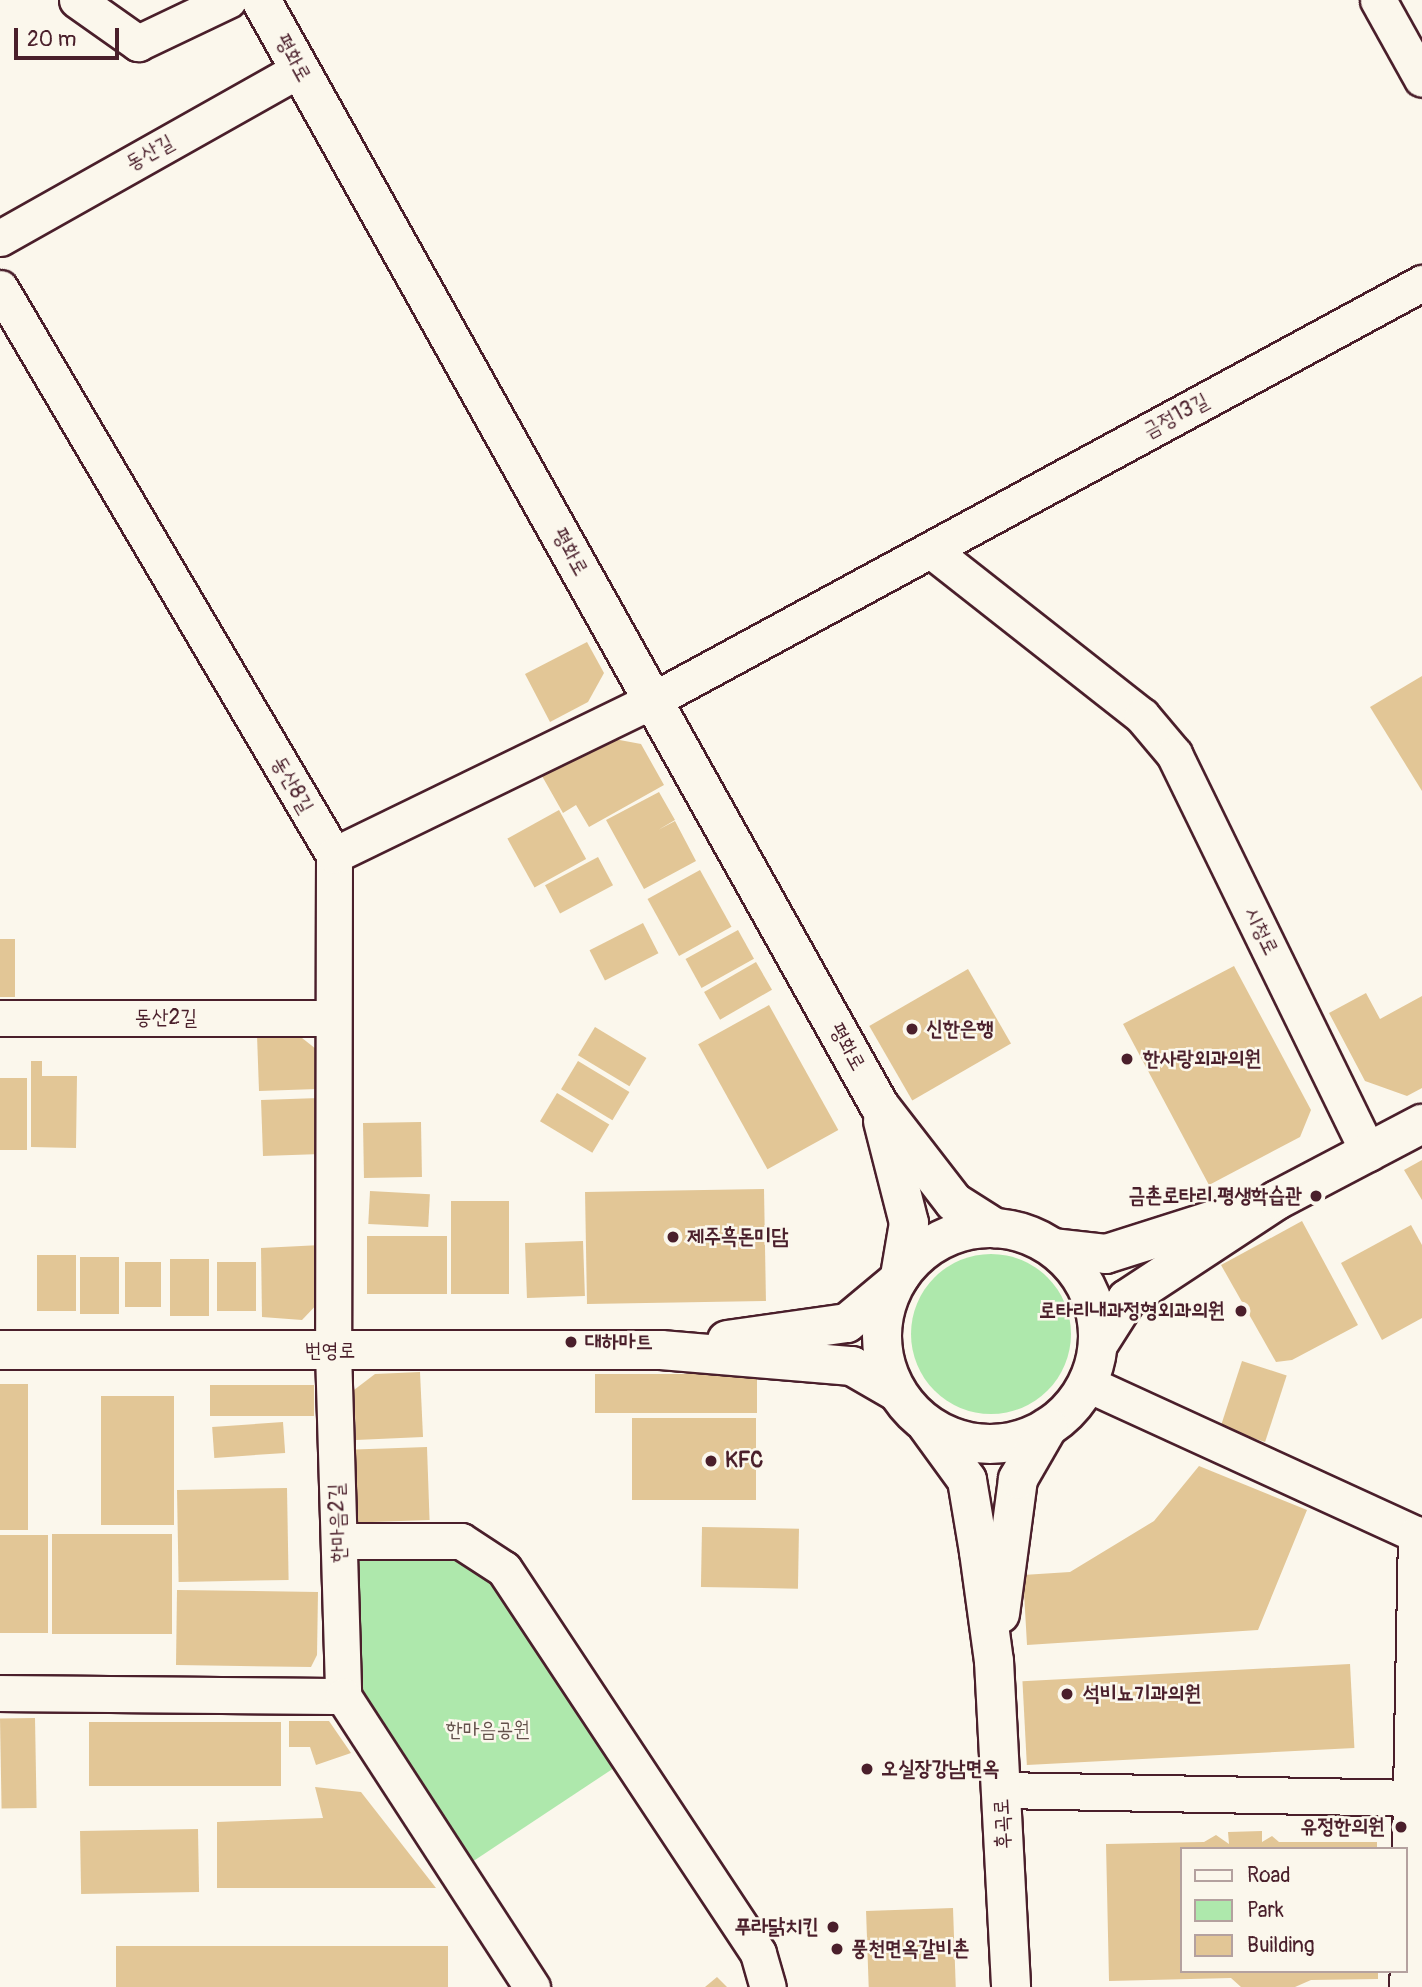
<!DOCTYPE html>
<html>
<head>
<meta charset="utf-8">
<style>
	body { margin:0 }
	#map { position:relative; width:1422px; height:1987px; overflow:hidden; background:#fbf7ec; font-family:Pangolin,"Poor Story",sans-serif }
	div>[style] { position:absolute }
	[style*='--x'] { left:calc(var(--x)*1px); top:calc(var(--y)*1px); width:calc(var(--w)*1px); rotate:calc(var(--a)*1deg) }
	.green>* { inset:0; background:#aee8ac }
	.round { border-radius:50% }
	.building>* { inset:0; background:#e2c696; transform-origin:0 0 }
	.roads { filter:drop-shadow(2px 0 #4a1f2b) drop-shadow(-2px 0 #4a1f2b) drop-shadow(0 2px #4a1f2b) drop-shadow(0 -2px #4a1f2b) }
	.street>* { height:35px; margin:-17.5px; padding:0 17.5px; transform-origin:17.5px; border-radius:17.5px; background:#fbf7ec }
	.secondary>* { height:38px; margin:-19px; padding:0 19px; transform-origin:19px; border-radius:19px; background:#fbf7ec }
	.secondary>.ring { margin:-19px; padding:0; box-sizing:content-box; background:none; border:38px solid #fbf7ec; border-radius:50% }
	.dots>* { width:19px; height:19px; translate:-50% -50%; box-sizing:border-box; border:4px solid #fbf7ec; border-radius:50% }
	span { translate:-50% -50%; white-space:nowrap; text-align:center; line-height:1.15; -webkit-text-stroke:5px #fbf7ec; paint-order:stroke }
	.street-label { font-size:21px; color:#4a1f2b }
	.poi-label { font-size:21px; color:#4a1f2b; font-weight:700 }
	.left { translate:0 -50%; text-align:left }
	.right { translate:-100% -50%; text-align:right }
	.park-label { font-size:21px; color:#63514b }
	.legend { position:absolute; left:1180px; top:1847px; width:228px; height:126px; box-sizing:border-box; background:#fbf7ec; border:2px solid #b4a19f; margin:0; padding:9px 12px; list-style:none; font-size:21px; color:#4a1f2b }
	.legend li { display:flex; align-items:center; gap:14px; height:35px }
	.legend b { width:35px; border:2px solid #b4a19f }
	.scale { position:absolute; left:14px; top:28px; width:105px; height:32px; box-sizing:border-box; border:4px solid #4a1f2b; border-top:0; padding-left:9px; font-size:21px; line-height:24px; white-space:nowrap; color:#4a1f2b; -webkit-text-stroke:5px #fbf7ec; paint-order:stroke }
</style>
</head>
<body>
<div id="map">
	<div class="green">
		<div class="round" style="left:911px;top:1254px;width:160px;height:160px"></div>
		<div style="clip-path:polygon(354px 1552px,454px 1552px,491px 1578px,617px 1766px,472px 1862px,359px 1693px)"></div>
	</div>
	<div class="building">
		<div style="clip-path:polygon(587px 642px,604px 673px,588px 702px,550px 722px,525px 674px)"></div>
		<div style="clip-path:polygon(1422px 676px,1422px 791px,1370px 707px)"></div>
		<div style="clip-path:polygon(609px 738px,641px 744px,664px 785px,589px 827px,576px 805px,563px 813px,542px 776px)"></div>
		<div style="clip-path:polygon(659px 792px,675px 820px,658px 830px,675px 821px,696px 861px,644px 889px,606px 820px)"></div>
		<div style="left:559px;top:810px;width:56px;height:59px;rotate:61deg"></div>
		<div style="left:598px;top:857px;width:32px;height:60px;rotate:62deg"></div>
		<div style="left:700px;top:870px;width:65px;height:60px;rotate:61deg"></div>
		<div style="left:643px;top:923px;width:34px;height:60px;rotate:63deg"></div>
		<div style="left:738px;top:930px;width:33px;height:60px;rotate:61deg"></div>
		<div style="left:0;top:939px;width:15px;height:58px"></div>
		<div style="left:756px;top:962px;width:32px;height:60px;rotate:60deg"></div>
		<div style="clip-path:polygon(1234px 966px,1311px 1110px,1300px 1137px,1209px 1185px,1123px 1024px)"></div>
		<div style="left:968px;top:969px;width:86px;height:114px;rotate:60deg"></div>
		<div style="clip-path:polygon(1366px 993px,1380px 1019px,1422px 996px,1422px 1088px,1407px 1096px,1365px 1081px,1329px 1013px)"></div>
		<div style="left:769px;top:1005px;width:143px;height:81px;rotate:61deg"></div>
		<div style="left:595px;top:1027px;width:60px;height:33px;rotate:31deg"></div>
		<div style="clip-path:polygon(297px 1034px,316px 1049px,317px 1089px,259px 1091px,257px 1035px)"></div>
		<div style="clip-path:polygon(31px 1061px,42px 1061px,42px 1076px,77px 1076px,76px 1148px,31px 1147px)"></div>
		<div style="left:578px;top:1061px;width:60px;height:33px;rotate:31deg"></div>
		<div style="left:0;top:1078px;width:27px;height:72px"></div>
		<div style="left:557px;top:1093px;width:61px;height:33px;rotate:31deg"></div>
		<div style="left:319px;top:1098px;width:56px;height:58px;rotate:88deg"></div>
		<div style="left:421px;top:1122px;width:55px;height:58px;rotate:89deg"></div>
		<div style="clip-path:polygon(1422px 1160px,1422px 1200px,1404px 1170px)"></div>
		<div style="left:764px;top:1189px;width:112px;height:179px;rotate:89deg"></div>
		<div style="left:370px;top:1191px;width:60px;height:33px;rotate:3deg"></div>
		<div style="left:451px;top:1201px;width:58px;height:93px"></div>
		<div style="clip-path:polygon(1302px 1221px,1358px 1325px,1292px 1360px,1276px 1362px,1221px 1265px)"></div>
		<div style="clip-path:polygon(1411px 1225px,1422px 1245px,1422px 1318px,1382px 1340px,1341px 1263px)"></div>
		<div style="left:367px;top:1236px;width:80px;height:58px"></div>
		<div style="left:583px;top:1241px;width:55px;height:58px;rotate:88deg"></div>
		<div style="clip-path:polygon(321px 1245px,322px 1299px,302px 1320px,262px 1317px,261px 1248px)"></div>
		<div style="left:37px;top:1255px;width:39px;height:56px"></div>
		<div style="left:80px;top:1257px;width:39px;height:57px"></div>
		<div style="left:170px;top:1259px;width:39px;height:57px"></div>
		<div style="left:125px;top:1262px;width:36px;height:45px"></div>
		<div style="left:217px;top:1262px;width:39px;height:49px"></div>
		<div style="left:1242px;top:1361px;width:47px;height:70px;rotate:18deg"></div>
		<div style="clip-path:polygon(420px 1372px,423px 1437px,356px 1440px,354px 1390px,375px 1374px)"></div>
		<div style="left:595px;top:1374px;width:162px;height:39px"></div>
		<div style="left:0;top:1384px;width:28px;height:146px"></div>
		<div style="left:210px;top:1385px;width:104px;height:31px"></div>
		<div style="left:174px;top:1396px;width:129px;height:73px;rotate:90deg"></div>
		<div style="left:632px;top:1418px;width:124px;height:82px"></div>
		<div style="left:283px;top:1422px;width:31px;height:71px;rotate:86deg"></div>
		<div style="left:427px;top:1447px;width:73px;height:72px;rotate:88deg"></div>
		<div style="clip-path:polygon(1199px 1466px,1307px 1510px,1258px 1630px,1027px 1645px,1023px 1575px,1070px 1572px,1154px 1521px)"></div>
		<div style="left:287px;top:1488px;width:92px;height:110px;rotate:89deg"></div>
		<div style="left:702px;top:1527px;width:97px;height:60px;rotate:1deg"></div>
		<div style="left:52px;top:1534px;width:120px;height:100px"></div>
		<div style="left:0;top:1535px;width:48px;height:98px"></div>
		<div style="clip-path:polygon(177px 1590px,318px 1592px,317px 1655px,311px 1667px,176px 1665px)"></div>
		<div style="left:1350px;top:1664px;width:84px;height:328px;rotate:87deg"></div>
		<div style="left:35px;top:1718px;width:90px;height:35px;rotate:89deg"></div>
		<div style="clip-path:polygon(289px 1721px,329px 1721px,351px 1753px,316px 1765px,310px 1747px,289px 1747px)"></div>
		<div style="left:281px;top:1722px;width:64px;height:192px;rotate:90deg"></div>
		<div style="clip-path:polygon(315px 1787px,361px 1792px,436px 1888px,217px 1888px,217px 1822px,323px 1818px)"></div>
		<div style="left:198px;top:1829px;width:63px;height:118px;rotate:89deg"></div>
		<div style="clip-path:polygon(1262px 1831px,1262px 1842px,1272px 1836px,1279px 1842px,1377px 1842px,1377px 1849px,1182px 1849px,1182px 1971px,1378px 1971px,1378px 1979px,1311px 1980px,1295px 1987px,1241px 1987px,1231px 1978px,1109px 1981px,1106px 1844px,1204px 1842px,1216px 1835px,1229px 1844px,1228px 1832px)"></div>
		<div style="left:953px;top:1908px;width:79px;height:87px;rotate:88deg"></div>
		<div style="left:448px;top:1946px;width:41px;height:332px;rotate:90deg"></div>
		<div style="clip-path:polygon(717px 1977px,727px 1987px,705px 1987px)"></div>
	</div>
	<div class="roads">
		<div class="street">
			<div style="--x:77;--y:0;--w:75;--a:35.2"></div>
			<div style="--x:138;--y:43;--w:100;--a:-25.5"></div>
			<div style="--x:1378;--y:0;--w:90;--a:60.9"></div>
			<div style="--x:0;--y:238;--w:344;--a:-29.4"></div>
			<div style="--x:0;--y:288;--w:658;--a:59.5"></div>
			<div style="--x:334;--y:855;--w:496;--a:90.1"></div>
			<div style="--x:333;--y:1351;--w:345;--a:88.3"></div>
			<div style="--x:931;--y:550;--w:268;--a:38.2"></div>
			<div style="--x:1142;--y:716;--w:50;--a:49.9"></div>
			<div style="--x:1174;--y:754;--w:444;--a:64"></div>
			<div style="--x:334;--y:855;--w:355;--a:-25.9"></div>
			<div style="--x:653;--y:700;--w:875;--a:-28.47"></div>
			<div style="--x:0;--y:1018;--w:331;--a:0"></div>
			<div style="--x:1088;--y:1384;--w:361;--a:24.6"></div>
			<div style="--x:1416;--y:1534;--w:453;--a:91.1"></div>
			<div style="--x:339;--y:1541;--w:122;--a:0"></div>
			<div style="--x:461;--y:1541;--w:51;--a:33.1"></div>
			<div style="--x:504;--y:1569;--w:460;--a:56.5"></div>
			<div style="--x:758;--y:1953;--w:35;--a:74"></div>
			<div style="--x:0;--y:1693;--w:343;--a:0.5"></div>
			<div style="--x:343;--y:1696;--w:347;--a:57"></div>
			<div style="--x:1001;--y:1790;--w:421;--a:1.1"></div>
		</div>
		<div class="secondary">
			<div style="--x:261;--y:0;--w:1266;--a:60.78"></div>
			<div style="--x:879;--y:1105;--w:123;--a:52.3"></div>
			<div style="--x:954;--y:1202;--w:49;--a:32.4"></div>
			<div style="--x:883;--y:1121;--w:105;--a:75.7"></div>
			<div style="--x:909;--y:1223;--w:54;--a:99.6"></div>
			<div class="ring" style="left:882px;top:1228px;width:178px;height:178px"></div>
			<div style="--x:1054;--y:1248;--w:52;--a:6.6"></div>
			<div style="--x:1106;--y:1254;--w:132;--a:-17.6"></div>
			<div style="--x:727;--y:1340;--w:121;--a:-8.1"></div>
			<div style="--x:847;--y:1323;--w:62;--a:-39.8"></div>
			<div style="--x:1099;--y:1343;--w:52;--a:-57.5"></div>
			<div style="--x:1127;--y:1299;--w:180;--a:-33.4"></div>
			<div style="--x:1277;--y:1200;--w:164;--a:-27.7"></div>
			<div style="--x:0;--y:1350;--w:661;--a:0"></div>
			<div style="--x:661;--y:1350;--w:192;--a:4.8"></div>
			<div style="--x:852;--y:1366;--w:52;--a:30"></div>
			<div style="--x:927;--y:1425;--w:68;--a:54"></div>
			<div style="--x:967;--y:1480;--w:73;--a:80.5"></div>
			<div style="--x:979;--y:1552;--w:110;--a:82.2"></div>
			<div style="--x:994;--y:1661;--w:326;--a:87"></div>
			<div style="--x:1000;--y:1614;--w:136;--a:-82.4"></div>
			<div style="--x:1018;--y:1479;--w:60;--a:-60"></div>
		</div>
	</div>
	<div class="dots">
		<div style="left:912px;top:1029px;background:#4a1f2b"></div>
		<div style="left:1127px;top:1059px;background:#4a1f2b"></div>
		<div style="left:1316px;top:1196px;background:#4a1f2b"></div>
		<div style="left:673px;top:1237px;background:#4a1f2b"></div>
		<div style="left:1241px;top:1311px;background:#4a1f2b"></div>
		<div style="left:571px;top:1342px;background:#4a1f2b"></div>
		<div style="left:711px;top:1461px;background:#4a1f2b"></div>
		<div style="left:1067px;top:1694px;background:#4a1f2b"></div>
		<div style="left:867px;top:1769px;background:#4a1f2b"></div>
		<div style="left:1401px;top:1827px;background:#4a1f2b"></div>
		<div style="left:833px;top:1927px;background:#4a1f2b"></div>
		<div style="left:837px;top:1949px;background:#4a1f2b"></div>
	</div>
	<div class="street-label">
		<span style="left:293px;top:58px;rotate:61deg">평화로</span>
		<span style="left:150px;top:153px;rotate:-29deg">동산길</span>
		<span style="left:1176px;top:416px;rotate:-28deg">금정13길</span>
		<span style="left:570px;top:552px;rotate:61deg">평화로</span>
		<span style="left:292px;top:785px;rotate:60deg">동산8길</span>
		<span style="left:1261px;top:931px;rotate:64deg">시청로</span>
		<span style="left:166px;top:1018px">동산2길</span>
		<span style="left:847px;top:1047px;rotate:61deg">평화로</span>
		<span style="left:330px;top:1351px">번영로</span>
		<span style="left:338px;top:1523px;rotate:-92deg">한마음2길</span>
		<span style="left:1003px;top:1824px;rotate:-93deg">후곡로</span>
	</div>
	<div class="poi-label">
		<span class="left" style="left:926px;top:1029px">신한은행</span>
		<span class="left" style="left:1143px;top:1059px">한사랑외과의원</span>
		<span class="right" style="left:1302px;top:1196px">금촌로타리.평생학습관</span>
		<span class="left" style="left:687px;top:1237px">제주흑돈미담</span>
		<span class="right" style="left:1225px;top:1311px">로타리내과정형외과의원</span>
		<span class="left" style="left:585px;top:1342px">대하마트</span>
		<span class="left" style="left:725px;top:1461px">KFC</span>
		<span class="left" style="left:1083px;top:1694px">석비뇨기과의원</span>
		<span class="left" style="left:881px;top:1769px">오실장강남면옥</span>
		<span class="right" style="left:1385px;top:1827px">유정한의원</span>
		<span class="right" style="left:819px;top:1927px">푸라닭치킨</span>
		<span class="left" style="left:851px;top:1949px">풍천면옥갈비촌</span>
	</div>
	<div class="park-label">
		<span style="left:488px;top:1730px">한마음공원</span>
	</div>
	<ul class="legend">
	<li><b style="height:9px;background:#fbf7ec"></b>Road</li>
	<li><b style="height:19px;background:#aee8ac"></b>Park</li>
	<li><b style="height:19px;background:#e2c696"></b>Building</li>
	</ul>
	<div class="scale">20 m</div>
</div>
</body>
</html>
